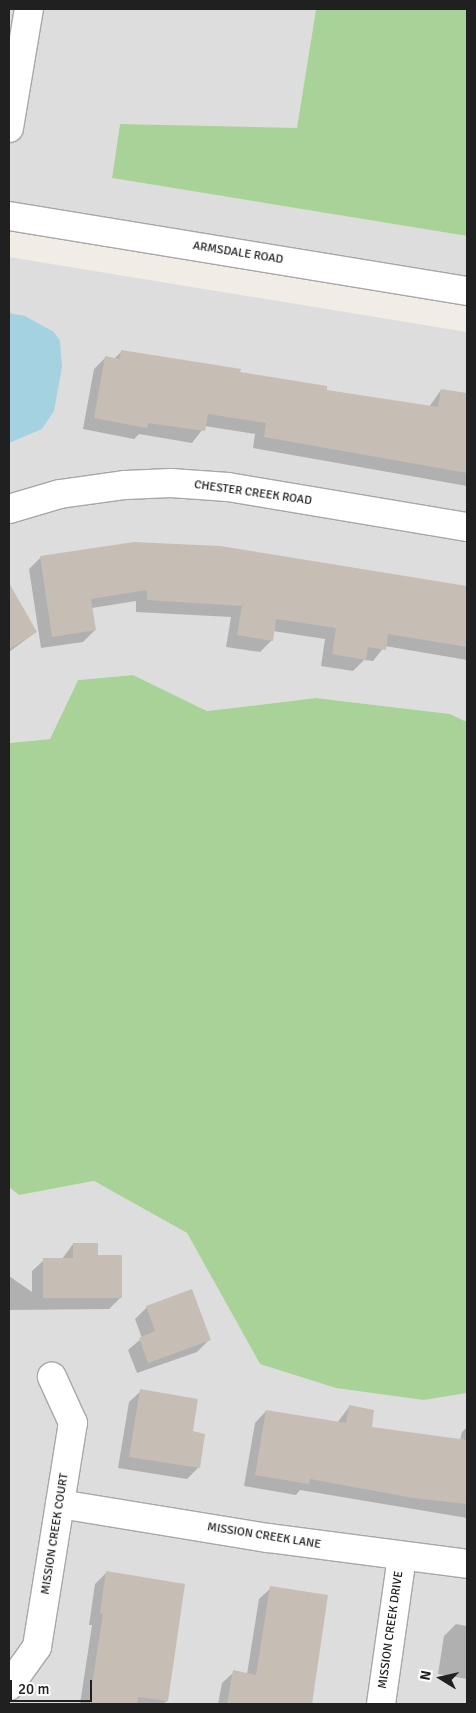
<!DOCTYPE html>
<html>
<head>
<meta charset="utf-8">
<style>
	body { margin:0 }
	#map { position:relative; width:476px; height:1713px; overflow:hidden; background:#f1ede6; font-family:Signika,sans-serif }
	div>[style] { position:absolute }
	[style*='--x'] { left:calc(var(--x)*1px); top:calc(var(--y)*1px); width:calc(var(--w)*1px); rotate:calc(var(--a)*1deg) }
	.residential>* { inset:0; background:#dedddd }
	.forest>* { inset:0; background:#a9d299 }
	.water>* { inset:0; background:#a5d2e0 }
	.shadow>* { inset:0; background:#0003 }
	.building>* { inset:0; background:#c6bdb5 }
	.roads { filter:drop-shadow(1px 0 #a7a7a7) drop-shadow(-1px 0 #a7a7a7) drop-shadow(0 1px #a7a7a7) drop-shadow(0 -1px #a7a7a7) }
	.minor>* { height:28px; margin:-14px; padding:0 14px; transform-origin:14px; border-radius:14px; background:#fff }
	span { translate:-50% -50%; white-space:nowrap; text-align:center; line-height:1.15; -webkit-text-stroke:5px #fff; paint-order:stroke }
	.street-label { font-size:12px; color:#202020 }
	.frame { position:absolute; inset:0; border:10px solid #202020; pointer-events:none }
	.north { position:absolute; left:416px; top:1653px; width:50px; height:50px; -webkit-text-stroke:4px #fff; paint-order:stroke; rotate:280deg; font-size:14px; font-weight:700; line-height:20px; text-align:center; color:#202020 }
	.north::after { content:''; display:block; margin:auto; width:18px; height:22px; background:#202020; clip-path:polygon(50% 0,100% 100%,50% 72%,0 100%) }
	.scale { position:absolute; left:10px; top:1680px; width:82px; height:22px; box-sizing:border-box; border:2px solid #202020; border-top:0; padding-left:6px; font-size:15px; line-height:18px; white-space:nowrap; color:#202020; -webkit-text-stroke:4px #fff; paint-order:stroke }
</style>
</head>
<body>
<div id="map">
	<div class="residential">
		<div style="clip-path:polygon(9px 9px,316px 9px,297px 129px,120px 124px,112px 178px,467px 236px,467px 278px,9px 203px)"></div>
		<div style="clip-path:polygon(9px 257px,467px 332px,467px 722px,450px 714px,316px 698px,207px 711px,133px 675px,78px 680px,50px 739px,9px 743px)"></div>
		<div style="clip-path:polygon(94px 1181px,187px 1233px,260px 1364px,424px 1400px,467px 1393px,467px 1704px,9px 1704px,9px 1187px,19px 1195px)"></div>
	</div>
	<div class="forest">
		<div style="clip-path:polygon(316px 9px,467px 9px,467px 236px,112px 178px,120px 124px,297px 128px)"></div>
		<div style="clip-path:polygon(133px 675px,207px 711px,316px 698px,450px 714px,467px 722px,467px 1393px,424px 1400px,336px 1388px,260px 1364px,187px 1233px,94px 1181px,19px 1195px,9px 1187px,9px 743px,50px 739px,78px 680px)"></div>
	</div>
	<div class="water">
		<div style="clip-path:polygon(9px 313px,25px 316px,54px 332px,60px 341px,62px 367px,54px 411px,42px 429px,9px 443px)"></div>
	</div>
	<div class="shadow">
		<div style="clip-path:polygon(122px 351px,325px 391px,429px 407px,441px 390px,467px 394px,467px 486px,253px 448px,255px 434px,205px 426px,192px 443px,139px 434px,134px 439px,83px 429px,94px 369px,106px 357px,114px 359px)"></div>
		<div style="clip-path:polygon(219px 548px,467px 587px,467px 660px,385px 646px,373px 661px,364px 660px,353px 671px,321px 666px,325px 639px,273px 631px,272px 640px,260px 652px,226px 647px,231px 617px,136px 612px,136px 601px,92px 608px,95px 630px,83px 642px,41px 648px,29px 569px,41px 557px)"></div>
		<div style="clip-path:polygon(9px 585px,36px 632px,9px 652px)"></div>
		<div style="clip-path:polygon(73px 1244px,97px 1256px,121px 1297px,109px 1309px,9px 1310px,9px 1276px,32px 1292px,32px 1271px,44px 1260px,62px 1259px)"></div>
		<div style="clip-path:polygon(147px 1307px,209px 1340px,197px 1352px,137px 1373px,128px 1350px,142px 1338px,135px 1319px)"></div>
		<div style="clip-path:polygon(141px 1391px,191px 1432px,198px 1468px,187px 1479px,118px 1468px,129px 1402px)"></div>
		<div style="clip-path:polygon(349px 1407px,370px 1428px,460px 1441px,462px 1432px,467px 1427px,467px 1518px,300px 1490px,296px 1495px,244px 1486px,255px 1423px,266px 1411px,337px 1423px)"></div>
		<div style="clip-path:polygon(107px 1572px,167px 1701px,163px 1704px,80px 1704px,92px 1625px,89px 1625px,95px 1584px)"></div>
		<div style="clip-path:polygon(271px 1588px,327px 1596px,310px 1704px,218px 1704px,222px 1683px,234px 1672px,247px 1674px,259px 1599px)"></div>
		<div style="clip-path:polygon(456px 1624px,467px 1626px,467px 1679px,438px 1674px,444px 1636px)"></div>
	</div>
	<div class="building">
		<div style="clip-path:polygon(121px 350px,241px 369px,240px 372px,327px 386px,327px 390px,438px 407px,441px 389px,467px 393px,467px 473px,264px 437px,266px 423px,208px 414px,205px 431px,148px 423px,147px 428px,94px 418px,105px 356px,120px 359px)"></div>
		<div style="clip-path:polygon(134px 542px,220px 546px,467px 586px,467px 647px,388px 634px,386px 650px,368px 647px,366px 660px,332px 654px,336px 628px,276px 619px,273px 641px,237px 635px,242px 606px,147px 600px,147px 590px,91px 599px,96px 630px,52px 637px,40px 556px)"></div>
		<div style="clip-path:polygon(9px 583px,37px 632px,9px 649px)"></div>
		<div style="clip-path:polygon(73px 1243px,98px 1243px,98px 1255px,122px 1255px,122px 1298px,43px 1298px,43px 1258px,73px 1258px)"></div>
		<div style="clip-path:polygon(192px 1289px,211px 1340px,148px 1363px,139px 1338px,155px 1331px,146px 1306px)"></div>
		<div style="clip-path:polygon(140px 1389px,198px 1399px,193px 1431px,205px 1434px,200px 1468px,129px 1457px)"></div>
		<div style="clip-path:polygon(349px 1405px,374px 1410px,372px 1427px,467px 1440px,467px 1504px,413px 1498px,310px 1479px,309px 1484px,255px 1475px,266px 1410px,346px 1423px)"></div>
		<div style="clip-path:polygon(106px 1571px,185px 1584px,168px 1701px,138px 1697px,137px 1704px,89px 1704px,103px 1614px,100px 1613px)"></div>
		<div style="clip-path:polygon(270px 1586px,328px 1595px,312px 1704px,227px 1704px,233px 1670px,256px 1675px)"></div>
	</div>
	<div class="roads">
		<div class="minor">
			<div style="--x:9;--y:128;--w:121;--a:-80.5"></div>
			<div style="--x:9;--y:216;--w:464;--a:9.3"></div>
			<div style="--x:9;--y:509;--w:53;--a:-16.4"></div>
			<div style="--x:60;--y:494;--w:66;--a:-7.9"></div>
			<div style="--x:125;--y:485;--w:46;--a:-2.5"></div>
			<div style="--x:171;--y:483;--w:57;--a:4"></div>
			<div style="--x:228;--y:487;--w:242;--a:9.5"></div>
			<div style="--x:60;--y:1504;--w:211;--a:9.3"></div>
			<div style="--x:268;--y:1538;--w:201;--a:7.4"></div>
			<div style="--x:9;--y:1686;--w:48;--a:-54.3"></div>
			<div style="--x:37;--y:1647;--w:227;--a:-80.9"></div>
			<div style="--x:73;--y:1423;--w:51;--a:-114.5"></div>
			<div style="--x:381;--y:1704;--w:149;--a:-81.9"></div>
		</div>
	</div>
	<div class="street-label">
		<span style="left:238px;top:253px;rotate:9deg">ARMSDALE ROAD</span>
		<span style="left:253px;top:493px;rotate:8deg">CHESTER CREEK ROAD</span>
		<span style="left:55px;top:1534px;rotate:-81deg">MISSION CREEK COURT</span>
		<span style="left:264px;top:1536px;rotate:9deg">MISSION CREEK LANE</span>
		<span style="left:391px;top:1630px;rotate:-82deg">MISSION CREEK DRIVE</span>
	</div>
	<div class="frame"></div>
	<div class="north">N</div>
	<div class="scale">20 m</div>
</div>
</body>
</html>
